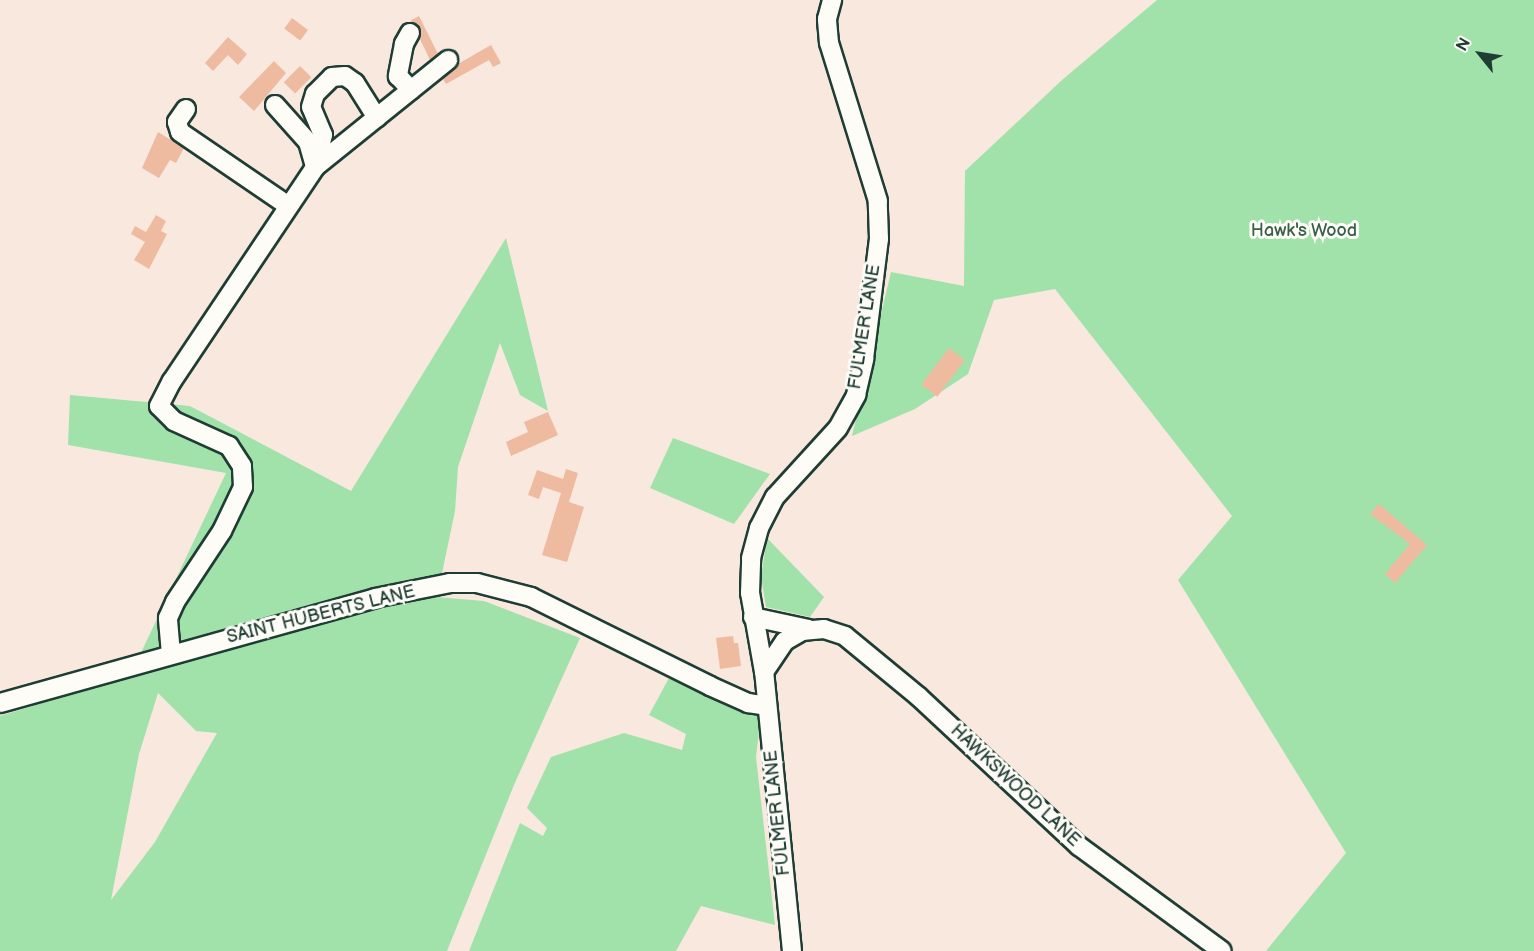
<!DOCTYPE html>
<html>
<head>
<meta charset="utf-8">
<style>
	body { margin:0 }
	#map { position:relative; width:1534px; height:951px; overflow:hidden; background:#f8e8dd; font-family:"Balsamiq Sans",sans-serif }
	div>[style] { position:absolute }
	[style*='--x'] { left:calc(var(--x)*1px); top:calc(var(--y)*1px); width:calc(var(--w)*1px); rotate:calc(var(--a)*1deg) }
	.green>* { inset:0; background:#a1e2ab }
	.building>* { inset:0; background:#eebba0; transform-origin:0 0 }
	.roads { filter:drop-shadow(2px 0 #1f3d34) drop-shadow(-2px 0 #1f3d34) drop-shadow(0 2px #1f3d34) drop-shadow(0 -2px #1f3d34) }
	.minor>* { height:18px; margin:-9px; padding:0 9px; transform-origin:9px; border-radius:9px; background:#fdfcf7 }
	span { translate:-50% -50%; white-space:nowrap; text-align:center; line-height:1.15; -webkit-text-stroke:6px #fdfcf7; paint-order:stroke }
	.park-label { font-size:18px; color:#395e4c }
	.street-label { font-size:18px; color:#1f3d34 }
	.north { position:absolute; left:1450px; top:24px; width:60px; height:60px; -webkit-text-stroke:4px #fdfcf7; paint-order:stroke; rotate:300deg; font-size:16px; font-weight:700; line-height:24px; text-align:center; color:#1f3d34 }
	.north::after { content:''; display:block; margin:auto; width:21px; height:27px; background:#1f3d34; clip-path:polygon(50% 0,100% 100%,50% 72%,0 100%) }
</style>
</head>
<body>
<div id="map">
	<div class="green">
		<div style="clip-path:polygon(1157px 0,1534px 0,1534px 951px,1266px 951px,1346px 853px,1178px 580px,1232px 516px,1055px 289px,994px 300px,968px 374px,915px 409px,852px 436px,891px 272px,964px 286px,965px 171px,1062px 80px)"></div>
		<div style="clip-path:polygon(evenodd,506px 238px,548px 411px,520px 395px,500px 343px,458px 467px,455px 511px,437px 597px,484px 601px,580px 638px,514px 785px,447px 951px,0 951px,0 716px,130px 676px,226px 473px,68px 445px,70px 395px,190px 406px,351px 491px,506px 238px,158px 693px,196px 731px,217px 733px,155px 842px,111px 900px,139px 754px,158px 693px)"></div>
		<div style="clip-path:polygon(673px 438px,770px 474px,734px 524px,650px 488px)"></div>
		<div style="clip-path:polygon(767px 538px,824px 597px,810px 617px,766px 607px,761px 577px)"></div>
		<div style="clip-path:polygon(669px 678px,717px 695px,761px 715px,756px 757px,775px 925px,701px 906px,676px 951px,469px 951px,520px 823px,543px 836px,547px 828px,527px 808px,551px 757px,624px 733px,682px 750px,686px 734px,649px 715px)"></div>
	</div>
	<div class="building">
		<div style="clip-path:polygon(419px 16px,438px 54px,430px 60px,420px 39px,420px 28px,410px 21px)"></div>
		<div style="left:292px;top:18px;width:20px;height:13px;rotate:37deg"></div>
		<div style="clip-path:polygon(228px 37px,247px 54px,238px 65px,228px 55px,213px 71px,205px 63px)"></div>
		<div style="clip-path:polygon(491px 45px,501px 63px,493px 67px,489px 60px,446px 84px,443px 79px,458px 64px)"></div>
		<div style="clip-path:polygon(274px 61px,286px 73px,254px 111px,239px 97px)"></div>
		<div style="left:300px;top:66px;width:16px;height:23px;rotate:45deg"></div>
		<div style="clip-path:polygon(158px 132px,184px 148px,176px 163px,170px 160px,159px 178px,142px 168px)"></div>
		<div style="clip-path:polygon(156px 215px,166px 221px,161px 231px,167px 234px,149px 269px,134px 260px,145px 242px,131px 234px,135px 226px,146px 232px)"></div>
		<div style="left:949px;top:348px;width:20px;height:46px;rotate:37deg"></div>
		<div style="clip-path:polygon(548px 412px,558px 435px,511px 456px,506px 442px,528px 432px,524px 422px)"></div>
		<div style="clip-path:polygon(566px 469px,578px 473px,569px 502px,584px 507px,567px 562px,542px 555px,561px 493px,543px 487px,539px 499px,528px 495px,537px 470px,563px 479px)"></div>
		<div style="clip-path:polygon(1379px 504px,1427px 545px,1395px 583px,1385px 574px,1410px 544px,1370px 514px)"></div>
		<div style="clip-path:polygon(733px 636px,734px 643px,738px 643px,741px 666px,720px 669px,716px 638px)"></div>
	</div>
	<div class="roads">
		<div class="minor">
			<div style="--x:410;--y:33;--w:13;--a:119"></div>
			<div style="--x:404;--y:44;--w:33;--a:101"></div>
			<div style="--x:398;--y:76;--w:19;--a:47"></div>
			<div style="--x:275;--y:105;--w:50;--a:48.3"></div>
			<div style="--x:308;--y:142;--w:26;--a:74"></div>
			<div style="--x:186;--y:109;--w:16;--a:125"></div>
			<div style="--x:177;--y:122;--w:10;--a:73"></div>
			<div style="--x:180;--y:132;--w:130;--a:34.3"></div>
			<div style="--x:316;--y:165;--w:31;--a:-77"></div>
			<div style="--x:323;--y:135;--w:30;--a:-113"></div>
			<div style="--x:311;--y:107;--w:14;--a:-73"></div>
			<div style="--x:315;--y:94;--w:24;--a:-45"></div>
			<div style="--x:332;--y:77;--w:13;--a:-4"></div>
			<div style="--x:345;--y:76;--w:12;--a:35"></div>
			<div style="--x:355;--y:83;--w:41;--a:57.8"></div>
			<div style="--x:753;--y:617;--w:57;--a:12.1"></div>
			<div style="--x:171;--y:654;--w:36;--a:-95"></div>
			<div style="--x:168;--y:618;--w:17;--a:-66"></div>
			<div style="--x:175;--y:602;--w:85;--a:-56.5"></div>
			<div style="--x:222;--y:531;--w:49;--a:-64.5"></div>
			<div style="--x:243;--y:487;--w:21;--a:-93"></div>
			<div style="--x:242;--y:466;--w:24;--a:-123"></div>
			<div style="--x:229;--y:446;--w:60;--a:-155.6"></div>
			<div style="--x:174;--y:421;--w:21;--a:-135"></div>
			<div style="--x:159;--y:406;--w:28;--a:-63"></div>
			<div style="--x:172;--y:381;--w:257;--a:-56.2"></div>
			<div style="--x:315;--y:167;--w:171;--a:-38.8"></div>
			<div style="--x:764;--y:672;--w:37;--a:-56"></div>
			<div style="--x:785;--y:641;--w:20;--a:-30"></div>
			<div style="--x:802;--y:631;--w:22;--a:-5"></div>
			<div style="--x:824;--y:629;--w:22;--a:18"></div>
			<div style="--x:845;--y:636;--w:96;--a:39.5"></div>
			<div style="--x:919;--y:697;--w:219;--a:43"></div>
			<div style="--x:1079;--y:846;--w:177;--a:36.3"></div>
			<div style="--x:0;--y:703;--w:389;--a:-15.6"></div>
			<div style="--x:375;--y:598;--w:76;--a:-11.3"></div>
			<div style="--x:450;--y:583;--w:27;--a:0"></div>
			<div style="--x:477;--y:583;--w:56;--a:14.5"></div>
			<div style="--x:531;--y:597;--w:200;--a:26.4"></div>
			<div style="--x:710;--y:686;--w:42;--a:24.1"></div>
			<div style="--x:748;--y:703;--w:19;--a:9"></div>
			<div style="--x:792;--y:951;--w:280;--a:-95.7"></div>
			<div style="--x:764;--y:672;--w:80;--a:-100"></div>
			<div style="--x:750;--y:593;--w:35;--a:-88"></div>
			<div style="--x:751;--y:558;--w:31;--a:-75"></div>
			<div style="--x:759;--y:528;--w:35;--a:-63"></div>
			<div style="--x:775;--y:497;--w:93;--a:-47.6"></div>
			<div style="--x:838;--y:428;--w:38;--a:-61"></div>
			<div style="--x:856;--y:395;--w:37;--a:-77"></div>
			<div style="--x:864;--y:359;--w:121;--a:-82.9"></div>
			<div style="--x:879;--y:239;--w:38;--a:-92"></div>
			<div style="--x:878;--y:201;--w:165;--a:-107.2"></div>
			<div style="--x:829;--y:43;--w:24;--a:-95"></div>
			<div style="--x:827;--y:19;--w:20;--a:-75"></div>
		</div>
	</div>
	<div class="park-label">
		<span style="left:1304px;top:231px">Hawk's Wood</span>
	</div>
	<div class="street-label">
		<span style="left:865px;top:327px;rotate:-81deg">FULMER LANE</span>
		<span style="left:321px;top:615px;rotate:-14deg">SAINT HUBERTS LANE</span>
		<span style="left:1015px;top:786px;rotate:43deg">HAWKSWOOD LANE</span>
		<span style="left:778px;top:813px;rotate:-96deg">FULMER LANE</span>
	</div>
	<div class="north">N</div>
</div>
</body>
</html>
